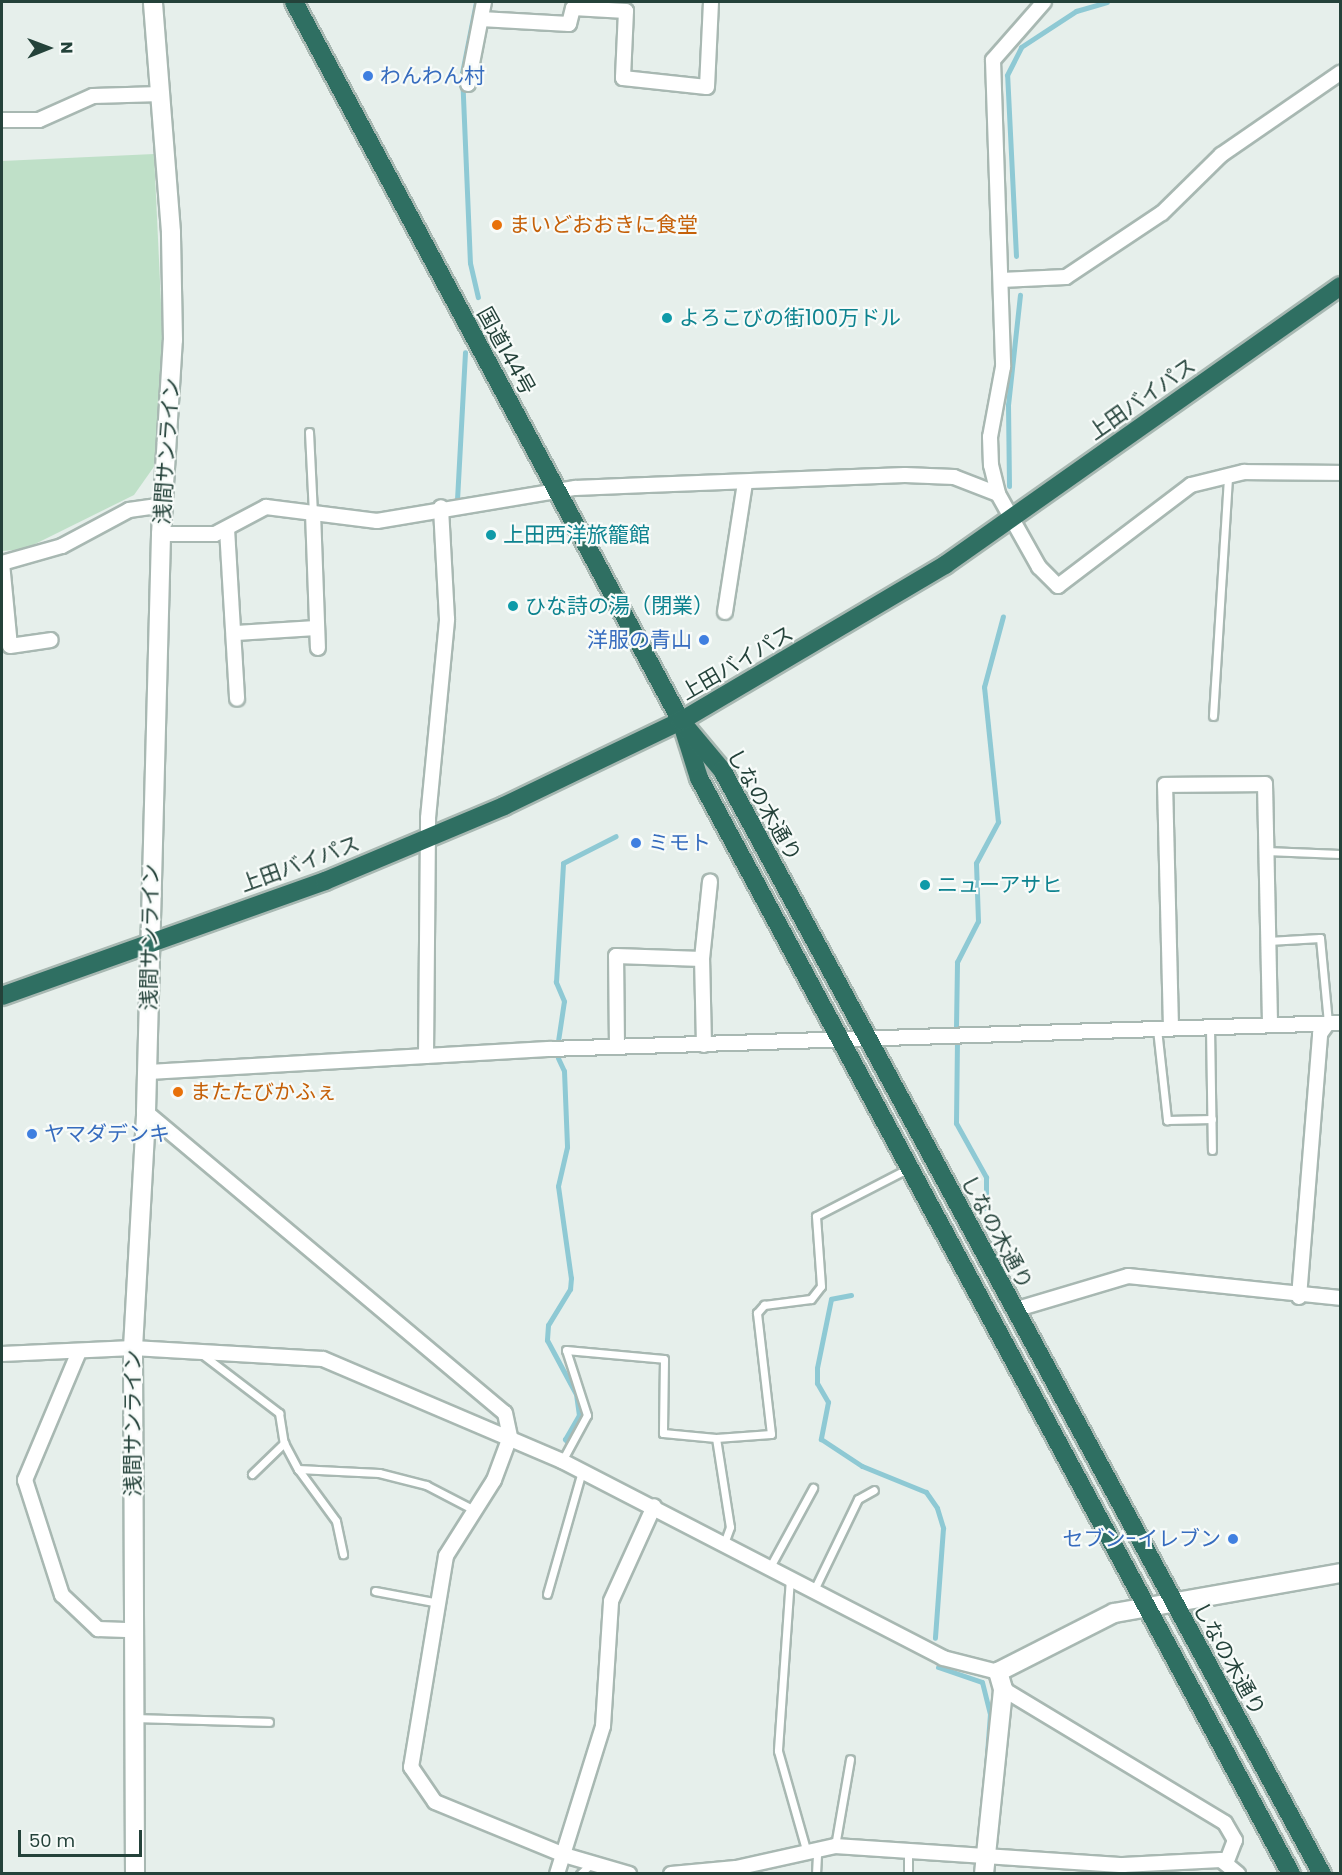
<!DOCTYPE html>
<html>
<head>
<meta charset="utf-8">
<style>
	body { margin:0 }
	#map { position:relative; width:1342px; height:1875px; overflow:hidden; background:#e6efeb; font-family:Poppins,"Noto Sans JP",sans-serif }
	div>[style] { position:absolute }
	[style*='--x'] { left:calc(var(--x)*1px); top:calc(var(--y)*1px); width:calc(var(--w)*1px); rotate:calc(var(--a)*1deg) }
	.green>* { inset:0; background:#bfe0c8 }
	.stream>* { height:5px; margin:-2.5px; padding:0 2.5px; transform-origin:2.5px; border-radius:2.5px; background:#8ec9d4 }
	.roads { filter:drop-shadow(2px 0 #a8b8b2) drop-shadow(-2px 0 #a8b8b2) drop-shadow(0 2px #a8b8b2) drop-shadow(0 -2px #a8b8b2) }
	.lane>* { height:7px; margin:-3.5px; padding:0 3.5px; transform-origin:3.5px; border-radius:3.5px; background:#fff }
	.street>* { height:14px; margin:-7px; padding:0 7px; transform-origin:7px; border-radius:7px; background:#fff }
	.secondary>* { height:18px; margin:-9px; padding:0 9px; transform-origin:9px; border-radius:9px; background:#fff }
	.highway>* { height:18px; margin:-9px; padding:0 9px; transform-origin:9px; border-radius:9px; background:#2f6f62 }
	.dots>* { width:16px; height:16px; translate:-50% -50%; box-sizing:border-box; border:3px solid #f7fbf9; border-radius:50% }
	span { translate:-50% -50%; white-space:nowrap; text-align:center; line-height:1.15; -webkit-text-stroke:4.5px #f7fbf9; paint-order:stroke }
	.shop-label { font-size:21px; color:#366cbe }
	.left { translate:0 -50%; text-align:left }
	.right { translate:-100% -50%; text-align:right }
	.food-label { font-size:21px; color:#c56008 }
	.culture-label { font-size:21px; color:#0d838f }
	.street-label { font-size:21px; color:#24423a }
	.frame { position:absolute; inset:0; border:3px solid #24423a; pointer-events:none }
	.north { position:absolute; left:18px; top:18px; width:60px; height:60px; -webkit-text-stroke:4px #f7fbf9; paint-order:stroke; rotate:89deg; font-size:16px; font-weight:700; line-height:24px; text-align:center; color:#24423a }
	.north::after { content:''; display:block; margin:auto; width:21px; height:27px; background:#24423a; clip-path:polygon(50% 0,100% 100%,50% 72%,0 100%) }
	.scale { position:absolute; left:18px; top:1830px; width:124px; height:27px; box-sizing:border-box; border:3px solid #24423a; border-top:0; padding-left:8px; font-size:18px; line-height:21px; white-space:nowrap; color:#24423a; -webkit-text-stroke:4px #f7fbf9; paint-order:stroke }
</style>
</head>
<body>
<div id="map">
	<div class="green">
		<div style="clip-path:polygon(154px 154px,163px 346px,158px 461px,134px 495px,25px 549px,2px 551px,2px 161px)"></div>
	</div>
	<div class="stream">
		<div style="--x:476;--y:2;--w:72;--a:101.2"></div>
		<div style="--x:462;--y:73;--w:190;--a:87.6"></div>
		<div style="--x:470;--y:263;--w:35;--a:77"></div>
		<div style="--x:1016;--y:256;--w:181;--a:-92.8"></div>
		<div style="--x:1007;--y:75;--w:31;--a:-63"></div>
		<div style="--x:1021;--y:47;--w:66;--a:-33.2"></div>
		<div style="--x:1076;--y:11;--w:32;--a:-16"></div>
		<div style="--x:1009;--y:486;--w:81;--a:-90.7"></div>
		<div style="--x:1008;--y:405;--w:111;--a:-83.8"></div>
		<div style="--x:457;--y:500;--w:148;--a:-86.9"></div>
		<div style="--x:956;--y:1027;--w:65;--a:-89.1"></div>
		<div style="--x:957;--y:962;--w:46;--a:-62.9"></div>
		<div style="--x:978;--y:921;--w:58;--a:-92"></div>
		<div style="--x:976;--y:863;--w:47;--a:-61.8"></div>
		<div style="--x:998;--y:822;--w:136;--a:-95.9"></div>
		<div style="--x:984;--y:687;--w:73;--a:-75"></div>
		<div style="--x:957;--y:1040;--w:83;--a:90.7"></div>
		<div style="--x:956;--y:1123;--w:62;--a:60.9"></div>
		<div style="--x:986;--y:1177;--w:31;--a:90"></div>
		<div style="--x:558;--y:1041;--w:40;--a:-81.5"></div>
		<div style="--x:564;--y:1001;--w:21;--a:-113"></div>
		<div style="--x:556;--y:982;--w:119;--a:-86.6"></div>
		<div style="--x:563;--y:863;--w:59;--a:-27"></div>
		<div style="--x:558;--y:1058;--w:14;--a:65"></div>
		<div style="--x:564;--y:1071;--w:76;--a:87.7"></div>
		<div style="--x:567;--y:1147;--w:40;--a:103"></div>
		<div style="--x:558;--y:1186;--w:93;--a:82"></div>
		<div style="--x:571;--y:1278;--w:11;--a:95"></div>
		<div style="--x:570;--y:1289;--w:42;--a:121.4"></div>
		<div style="--x:548;--y:1325;--w:15;--a:94"></div>
		<div style="--x:547;--y:1340;--w:61;--a:61.8"></div>
		<div style="--x:576;--y:1394;--w:21;--a:82"></div>
		<div style="--x:579;--y:1415;--w:28;--a:120"></div>
		<div style="--x:565;--y:1439;--w:5;--a:53"></div>
		<div style="--x:851;--y:1295;--w:20;--a:169"></div>
		<div style="--x:831;--y:1299;--w:70;--a:101.5"></div>
		<div style="--x:817;--y:1368;--w:15;--a:90"></div>
		<div style="--x:817;--y:1383;--w:22;--a:60"></div>
		<div style="--x:828;--y:1402;--w:38;--a:101"></div>
		<div style="--x:821;--y:1439;--w:49;--a:33.4"></div>
		<div style="--x:862;--y:1466;--w:69;--a:22.1"></div>
		<div style="--x:926;--y:1492;--w:19;--a:55"></div>
		<div style="--x:937;--y:1508;--w:21;--a:73"></div>
		<div style="--x:943;--y:1528;--w:110;--a:94.2"></div>
		<div style="--x:938;--y:1667;--w:46;--a:18.8"></div>
		<div style="--x:982;--y:1682;--w:33;--a:76"></div>
		<div style="--x:990;--y:1714;--w:53;--a:94.3"></div>
	</div>
	<div class="roads">
		<div class="lane">
			<div style="--x:309;--y:432;--w:81;--a:87.2"></div>
			<div style="--x:1213;--y:716;--w:240;--a:-86.4"></div>
			<div style="--x:1266;--y:851;--w:74;--a:2.3"></div>
			<div style="--x:1268;--y:941;--w:52;--a:-3.3"></div>
			<div style="--x:1320;--y:938;--w:85;--a:84.6"></div>
			<div style="--x:1210;--y:1027;--w:123;--a:89.1"></div>
			<div style="--x:1157;--y:1029;--w:92;--a:83.7"></div>
			<div style="--x:1167;--y:1120;--w:45;--a:-1.3"></div>
			<div style="--x:203;--y:1355;--w:96;--a:37.3"></div>
			<div style="--x:279;--y:1413;--w:30;--a:81"></div>
			<div style="--x:284;--y:1443;--w:30;--a:62"></div>
			<div style="--x:298;--y:1469;--w:81;--a:2.8"></div>
			<div style="--x:379;--y:1473;--w:49;--a:14.3"></div>
			<div style="--x:426;--y:1485;--w:54;--a:27.5"></div>
			<div style="--x:716;--y:1438;--w:90;--a:81.1"></div>
			<div style="--x:730;--y:1527;--w:15;--a:110"></div>
			<div style="--x:562;--y:1461;--w:52;--a:-61.5"></div>
			<div style="--x:587;--y:1415;--w:68;--a:-107.9"></div>
			<div style="--x:566;--y:1350;--w:98;--a:5.2"></div>
			<div style="--x:664;--y:1359;--w:74;--a:90.8"></div>
			<div style="--x:663;--y:1433;--w:53;--a:5.4"></div>
			<div style="--x:716;--y:1438;--w:55;--a:-4.2"></div>
			<div style="--x:771;--y:1434;--w:122;--a:-96.6"></div>
			<div style="--x:757;--y:1313;--w:11;--a:-49"></div>
			<div style="--x:764;--y:1305;--w:47;--a:-7.3"></div>
			<div style="--x:811;--y:1299;--w:16;--a:-52"></div>
			<div style="--x:821;--y:1286;--w:70;--a:-94.1"></div>
			<div style="--x:816;--y:1216;--w:105;--a:-27.3"></div>
			<div style="--x:298;--y:1469;--w:64;--a:53.8"></div>
			<div style="--x:336;--y:1521;--w:34;--a:78"></div>
			<div style="--x:252;--y:1474;--w:45;--a:-44.1"></div>
			<div style="--x:771;--y:1565;--w:88;--a:-61.4"></div>
			<div style="--x:790;--y:1578;--w:173;--a:94"></div>
			<div style="--x:778;--y:1751;--w:106;--a:74.1"></div>
			<div style="--x:814;--y:1590;--w:101;--a:-64.2"></div>
			<div style="--x:858;--y:1499;--w:18;--a:-29"></div>
			<div style="--x:375;--y:1591;--w:65;--a:10.6"></div>
			<div style="--x:547;--y:1594;--w:128;--a:-74.1"></div>
			<div style="--x:137;--y:1718;--w:132;--a:1.7"></div>
			<div style="--x:835;--y:1846;--w:88;--a:-80.2"></div>
			<div style="--x:908;--y:1853;--w:21;--a:90"></div>
			<div style="--x:580;--y:1874;--w:16;--a:-43"></div>
			<div style="--x:816;--y:1874;--w:21;--a:-87"></div>
		</div>
		<div class="street">
			<div style="--x:1044;--y:2;--w:77;--a:131.3"></div>
			<div style="--x:993;--y:60;--w:307;--a:88.1"></div>
			<div style="--x:1003;--y:367;--w:71;--a:100.5"></div>
			<div style="--x:990;--y:437;--w:28;--a:88"></div>
			<div style="--x:991;--y:465;--w:30;--a:76"></div>
			<div style="--x:998;--y:494;--w:84;--a:60.7"></div>
			<div style="--x:1039;--y:567;--w:27;--a:45"></div>
			<div style="--x:1058;--y:586;--w:167;--a:-37.2"></div>
			<div style="--x:1191;--y:485;--w:55;--a:-13.8"></div>
			<div style="--x:1244;--y:472;--w:96;--a:0.6"></div>
			<div style="--x:481;--y:19;--w:88;--a:3.3"></div>
			<div style="--x:569;--y:24;--w:16;--a:-76"></div>
			<div style="--x:573;--y:8;--w:53;--a:3.2"></div>
			<div style="--x:626;--y:11;--w:67;--a:92.6"></div>
			<div style="--x:623;--y:78;--w:84;--a:6.1"></div>
			<div style="--x:707;--y:87;--w:85;--a:-87.3"></div>
			<div style="--x:468;--y:84;--w:84;--a:-79"></div>
			<div style="--x:2;--y:120;--w:37;--a:0"></div>
			<div style="--x:39;--y:120;--w:59;--a:-24"></div>
			<div style="--x:93;--y:96;--w:68;--a:-1.7"></div>
			<div style="--x:1001;--y:280;--w:65;--a:-2.6"></div>
			<div style="--x:1066;--y:277;--w:115;--a:-33.7"></div>
			<div style="--x:1162;--y:213;--w:83;--a:-44.5"></div>
			<div style="--x:1221;--y:155;--w:145;--a:-34.6"></div>
			<div style="--x:313;--y:513;--w:135;--a:87.9"></div>
			<div style="--x:227;--y:529;--w:170;--a:86.6"></div>
			<div style="--x:161;--y:534;--w:54;--a:0"></div>
			<div style="--x:215;--y:534;--w:58;--a:-27.9"></div>
			<div style="--x:266;--y:507;--w:112;--a:7.2"></div>
			<div style="--x:377;--y:521;--w:201;--a:-9.5"></div>
			<div style="--x:575;--y:488;--w:72;--a:-2.4"></div>
			<div style="--x:647;--y:485;--w:258;--a:-2.2"></div>
			<div style="--x:905;--y:475;--w:49;--a:2.3"></div>
			<div style="--x:954;--y:477;--w:47;--a:21.1"></div>
			<div style="--x:2;--y:563;--w:62;--a:-15.8"></div>
			<div style="--x:62;--y:546;--w:76;--a:-28.2"></div>
			<div style="--x:129;--y:510;--w:34;--a:-8"></div>
			<div style="--x:2;--y:563;--w:83;--a:84.5"></div>
			<div style="--x:10;--y:646;--w:41;--a:-8.3"></div>
			<div style="--x:725;--y:612;--w:131;--a:-81.2"></div>
			<div style="--x:235;--y:633;--w:82;--a:-3.5"></div>
			<div style="--x:1171;--y:1028;--w:243;--a:-91.4"></div>
			<div style="--x:1165;--y:785;--w:100;--a:-0.6"></div>
			<div style="--x:1265;--y:784;--w:241;--a:88.8"></div>
			<div style="--x:704;--y:1045;--w:86;--a:-91.3"></div>
			<div style="--x:702;--y:959;--w:78;--a:-84.1"></div>
			<div style="--x:617;--y:1047;--w:91;--a:-90.6"></div>
			<div style="--x:616;--y:956;--w:86;--a:2"></div>
			<div style="--x:426;--y:1056;--w:238;--a:-89.5"></div>
			<div style="--x:428;--y:818;--w:200;--a:-84.5"></div>
			<div style="--x:447;--y:619;--w:112;--a:-93.1"></div>
			<div style="--x:147;--y:1072;--w:403;--a:-3.3"></div>
			<div style="--x:549;--y:1049;--w:791;--a:-1.88"></div>
			<div style="--x:146;--y:1112;--w:468;--a:40"></div>
			<div style="--x:505;--y:1413;--w:25;--a:78"></div>
			<div style="--x:510;--y:1437;--w:46;--a:110.4"></div>
			<div style="--x:494;--y:1480;--w:90;--a:122.3"></div>
			<div style="--x:446;--y:1556;--w:214;--a:99.4"></div>
			<div style="--x:411;--y:1767;--w:42;--a:55.6"></div>
			<div style="--x:435;--y:1802;--w:139;--a:22.3"></div>
			<div style="--x:564;--y:1855;--w:68;--a:16.3"></div>
			<div style="--x:1299;--y:1297;--w:264;--a:-85.4"></div>
			<div style="--x:1320;--y:1034;--w:14;--a:-54"></div>
			<div style="--x:1014;--y:1310;--w:119;--a:-16.6"></div>
			<div style="--x:1128;--y:1276;--w:213;--a:5.9"></div>
			<div style="--x:2;--y:1354;--w:131;--a:-2.6"></div>
			<div style="--x:133;--y:1348;--w:190;--a:3.3"></div>
			<div style="--x:323;--y:1359;--w:260;--a:23.1"></div>
			<div style="--x:562;--y:1461;--w:429;--a:27.3"></div>
			<div style="--x:943;--y:1658;--w:57;--a:14.3"></div>
			<div style="--x:78;--y:1354;--w:137;--a:112.8"></div>
			<div style="--x:25;--y:1480;--w:121;--a:72.2"></div>
			<div style="--x:62;--y:1595;--w:50;--a:43.4"></div>
			<div style="--x:98;--y:1629;--w:35;--a:2"></div>
			<div style="--x:1003;--y:1689;--w:259;--a:31.1"></div>
			<div style="--x:1225;--y:1823;--w:20;--a:60"></div>
			<div style="--x:1235;--y:1840;--w:22;--a:111"></div>
			<div style="--x:557;--y:1874;--w:155;--a:-72.7"></div>
			<div style="--x:603;--y:1726;--w:125;--a:-86.3"></div>
			<div style="--x:611;--y:1601;--w:104;--a:-65.6"></div>
			<div style="--x:671;--y:1874;--w:65;--a:-5.3"></div>
			<div style="--x:736;--y:1868;--w:101;--a:-12.5"></div>
			<div style="--x:835;--y:1846;--w:289;--a:3.8"></div>
			<div style="--x:1123;--y:1865;--w:98;--a:-2.9"></div>
			<div style="--x:1221;--y:1860;--w:22;--a:39"></div>
		</div>
		<div class="secondary">
			<div style="--x:135;--y:1874;--w:526;--a:-90.22"></div>
			<div style="--x:133;--y:1348;--w:236;--a:-86.8"></div>
			<div style="--x:146;--y:1112;--w:578;--a:-88.51"></div>
			<div style="--x:161;--y:534;--w:194;--a:-86.5"></div>
			<div style="--x:173;--y:340;--w:108;--a:-91.1"></div>
			<div style="--x:171;--y:232;--w:231;--a:-94.5"></div>
			<div style="--x:984;--y:1874;--w:186;--a:-84.1"></div>
			<div style="--x:1003;--y:1689;--w:18;--a:-106"></div>
			<div style="--x:998;--y:1672;--w:130;--a:-27"></div>
			<div style="--x:1114;--y:1613;--w:230;--a:-10"></div>
		</div>
		<div class="highway">
			<div style="--x:294;--y:2;--w:817;--a:61.71"></div>
			<div style="--x:681;--y:721;--w:60;--a:72.5"></div>
			<div style="--x:699;--y:778;--w:1246;--a:61.62"></div>
			<div style="--x:686;--y:727;--w:56;--a:50.1"></div>
			<div style="--x:722;--y:770;--w:1257;--a:61.48"></div>
			<div style="--x:2;--y:996;--w:343;--a:-19.6"></div>
			<div style="--x:325;--y:881;--w:194;--a:-22.7"></div>
			<div style="--x:504;--y:806;--w:196;--a:-25.7"></div>
			<div style="--x:681;--y:721;--w:307;--a:-30.6"></div>
			<div style="--x:945;--y:565;--w:484;--a:-35.2"></div>
		</div>
	</div>
	<div class="dots">
		<div style="left:368px;top:76px;background:#3f7fe0"></div>
		<div style="left:497px;top:225px;background:#e8710a"></div>
		<div style="left:667px;top:318px;background:#0f9aa8"></div>
		<div style="left:491px;top:535px;background:#0f9aa8"></div>
		<div style="left:513px;top:606px;background:#0f9aa8"></div>
		<div style="left:704px;top:640px;background:#3f7fe0"></div>
		<div style="left:636px;top:843px;background:#3f7fe0"></div>
		<div style="left:925px;top:885px;background:#0f9aa8"></div>
		<div style="left:178px;top:1092px;background:#e8710a"></div>
		<div style="left:32px;top:1134px;background:#3f7fe0"></div>
		<div style="left:1233px;top:1539px;background:#3f7fe0"></div>
	</div>
	<div class="shop-label">
		<span class="left" style="left:380px;top:76px">わんわん村</span>
		<span class="right" style="left:692px;top:640px">洋服の青山</span>
		<span class="left" style="left:648px;top:843px">ミモト</span>
		<span class="left" style="left:44px;top:1134px">ヤマダデンキ</span>
		<span class="right" style="left:1221px;top:1539px">セブン-イレブン</span>
	</div>
	<div class="food-label">
		<span class="left" style="left:509px;top:225px">まいどおおきに食堂</span>
		<span class="left" style="left:190px;top:1092px">またたびかふぇ</span>
	</div>
	<div class="culture-label">
		<span class="left" style="left:679px;top:318px">よろこびの街100万ドル</span>
		<span class="left" style="left:503px;top:535px">上田西洋旅籠館</span>
		<span class="left" style="left:525px;top:606px">ひな詩の湯（閉業）</span>
		<span class="left" style="left:937px;top:885px">ニューアサヒ</span>
	</div>
	<div class="street-label">
		<span style="left:506px;top:351px;rotate:61deg">国道144号</span>
		<span style="left:1142px;top:399px;rotate:-35deg">上田バイパス</span>
		<span style="left:167px;top:451px;rotate:-86deg">浅間サンライン</span>
		<span style="left:737px;top:663px;rotate:-30deg">上田バイパス</span>
		<span style="left:764px;top:805px;rotate:60deg">しなの木通り</span>
		<span style="left:300px;top:864px;rotate:-20deg">上田バイパス</span>
		<span style="left:150px;top:937px;rotate:-89deg">浅間サンライン</span>
		<span style="left:997px;top:1232px;rotate:62deg">しなの木通り</span>
		<span style="left:133px;top:1423px;rotate:-90deg">浅間サンライン</span>
		<span style="left:1229px;top:1659px;rotate:61deg">しなの木通り</span>
	</div>
	<div class="frame"></div>
	<div class="north">N</div>
	<div class="scale">50 m</div>
</div>
</body>
</html>
